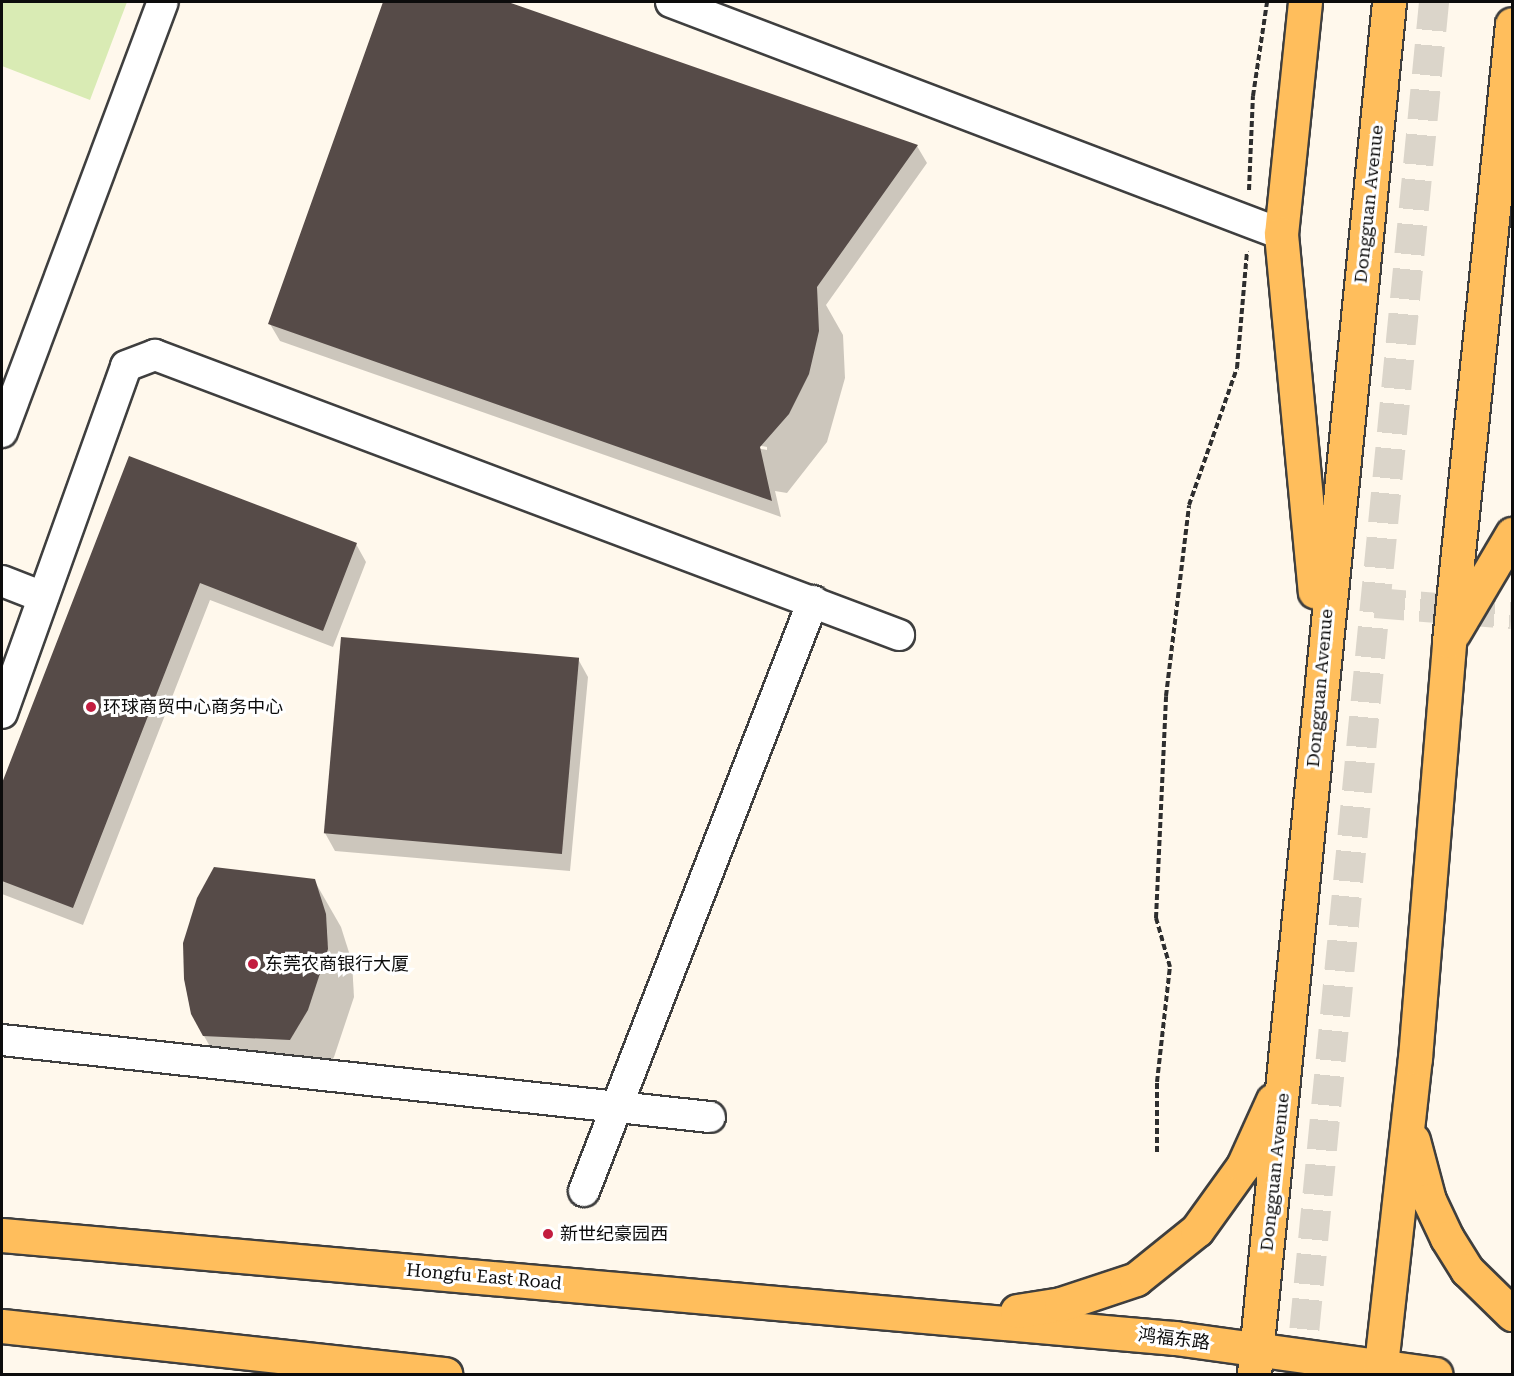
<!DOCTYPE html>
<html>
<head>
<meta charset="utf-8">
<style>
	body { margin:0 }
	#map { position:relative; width:1514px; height:1376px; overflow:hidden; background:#fff8ec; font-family:"Roboto Serif","Noto Sans SC",serif }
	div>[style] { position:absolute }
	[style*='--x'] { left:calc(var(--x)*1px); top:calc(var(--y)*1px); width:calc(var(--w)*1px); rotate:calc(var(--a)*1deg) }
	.green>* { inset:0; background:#d9ebb4 }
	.shadow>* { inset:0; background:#0003 }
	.building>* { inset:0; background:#564b48; transform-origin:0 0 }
	.minor-tunnel>* { height:30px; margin-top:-15px; transform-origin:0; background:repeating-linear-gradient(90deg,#dbd5ca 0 30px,transparent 0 45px) }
	.path>* { height:4px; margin-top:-2px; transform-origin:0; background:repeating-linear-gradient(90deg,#2e2e2e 0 6px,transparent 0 9px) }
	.roads { filter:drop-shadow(2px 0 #3f3f3f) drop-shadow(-2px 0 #3f3f3f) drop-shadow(0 2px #3f3f3f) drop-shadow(0 -2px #3f3f3f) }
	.minor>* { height:30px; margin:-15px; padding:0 15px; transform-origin:15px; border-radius:15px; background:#fff }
	.major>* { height:33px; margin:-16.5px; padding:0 16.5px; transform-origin:16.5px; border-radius:16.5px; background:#ffbe5c }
	.dots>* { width:16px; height:16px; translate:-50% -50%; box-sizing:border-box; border:3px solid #fff; border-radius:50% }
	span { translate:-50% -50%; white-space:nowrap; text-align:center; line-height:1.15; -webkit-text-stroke:6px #fff; paint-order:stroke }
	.street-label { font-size:18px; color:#0c0c0c }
	.poi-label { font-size:18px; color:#0c0c0c }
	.left { translate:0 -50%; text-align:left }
	.frame { position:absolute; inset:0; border:3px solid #0c0c0c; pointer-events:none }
</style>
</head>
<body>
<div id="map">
	<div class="green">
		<div style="clip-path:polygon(2px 2px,127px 2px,90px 100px,2px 66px)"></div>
	</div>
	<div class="shadow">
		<div style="clip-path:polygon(evenodd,385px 2px,504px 2px,917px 146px,927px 163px,826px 305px,843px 335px,845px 378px,827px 442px,787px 493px,775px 491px,781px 517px,280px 341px,270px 324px,385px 2px,679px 430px,767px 447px,767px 450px,685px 434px,679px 430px)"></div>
		<div style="clip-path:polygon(130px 457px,356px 544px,366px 562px,333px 647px,210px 600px,83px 925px,2px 894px,2px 787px)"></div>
		<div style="clip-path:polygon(578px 659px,588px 677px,570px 871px,335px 851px,325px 833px)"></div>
		<div style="clip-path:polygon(314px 880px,341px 927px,352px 962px,354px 997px,334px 1057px,317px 1086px,231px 1083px,204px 1036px)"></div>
	</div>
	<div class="building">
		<div style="clip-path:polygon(383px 2px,508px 2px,918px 145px,817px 287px,819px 331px,809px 374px,789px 414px,760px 447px,772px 501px,268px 324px)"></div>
		<div style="clip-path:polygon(129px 456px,357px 543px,323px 631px,200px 583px,73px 908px,2px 881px,2px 783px)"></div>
		<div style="left:341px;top:637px;width:239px;height:197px;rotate:5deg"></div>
		<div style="clip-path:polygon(214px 867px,315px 879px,326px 914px,328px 949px,308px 1010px,290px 1040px,203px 1036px,191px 1014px,184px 979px,183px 943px,197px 898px)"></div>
	</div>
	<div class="minor-tunnel">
		<div style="--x:1375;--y:603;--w:137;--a:4.6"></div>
		<div style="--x:1300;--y:1374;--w:1379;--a:-84.42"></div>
	</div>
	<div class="path">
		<div style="--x:1249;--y:190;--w:94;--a:-87.6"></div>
		<div style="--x:1253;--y:96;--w:95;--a:-81.5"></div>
		<div style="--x:1157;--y:1152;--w:70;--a:-90"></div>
		<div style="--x:1157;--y:1082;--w:116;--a:-83.6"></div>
		<div style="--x:1170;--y:967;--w:51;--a:-105.9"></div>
		<div style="--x:1156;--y:918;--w:222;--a:-87.4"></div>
		<div style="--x:1166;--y:696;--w:192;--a:-83.1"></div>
		<div style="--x:1189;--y:505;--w:145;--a:-70.7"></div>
		<div style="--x:1237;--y:368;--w:117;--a:-85.1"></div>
	</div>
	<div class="roads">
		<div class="minor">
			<div style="--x:671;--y:2;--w:653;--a:20.82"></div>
			<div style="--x:2;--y:432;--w:459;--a:-69.5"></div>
			<div style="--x:2;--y:581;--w:44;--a:21.3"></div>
			<div style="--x:2;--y:713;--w:368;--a:-70.3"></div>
			<div style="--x:126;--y:366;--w:31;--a:-21"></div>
			<div style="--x:155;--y:355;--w:795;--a:20.62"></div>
			<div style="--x:2;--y:1040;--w:712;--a:6.21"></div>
			<div style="--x:584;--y:1191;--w:633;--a:-68.79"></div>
		</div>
		<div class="major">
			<div style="--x:1305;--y:2;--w:233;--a:95.9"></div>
			<div style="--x:1281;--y:234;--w:359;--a:84.6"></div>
			<div style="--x:1454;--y:632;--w:114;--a:-59.4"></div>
			<div style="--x:1413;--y:1140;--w:62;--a:75.1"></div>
			<div style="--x:1429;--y:1200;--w:42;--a:64.7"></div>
			<div style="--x:1447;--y:1238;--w:38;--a:58"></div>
			<div style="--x:1467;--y:1270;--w:63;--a:44.4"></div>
			<div style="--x:2;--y:1235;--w:1178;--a:5.02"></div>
			<div style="--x:1175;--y:1338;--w:263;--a:7.9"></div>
			<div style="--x:1017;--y:1311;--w:45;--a:-9"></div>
			<div style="--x:1061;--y:1304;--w:79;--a:-18.4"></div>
			<div style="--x:1136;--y:1279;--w:78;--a:-38.8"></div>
			<div style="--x:1197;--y:1230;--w:79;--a:-54.3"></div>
			<div style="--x:1243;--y:1166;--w:72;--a:-65.6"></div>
			<div style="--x:2;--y:1326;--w:446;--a:6.2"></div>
			<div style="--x:1254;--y:1374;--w:1379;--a:-84.38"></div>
			<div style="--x:1380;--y:1374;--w:318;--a:-83.7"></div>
			<div style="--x:1415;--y:1058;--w:418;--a:-85.3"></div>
			<div style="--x:1449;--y:641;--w:620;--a:-84.17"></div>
		</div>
	</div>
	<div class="dots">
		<div style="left:91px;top:707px;background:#c31d40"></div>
		<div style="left:253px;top:964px;background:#c31d40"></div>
		<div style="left:548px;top:1234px;background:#c31d40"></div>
	</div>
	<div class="street-label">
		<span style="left:1369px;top:204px;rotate:-84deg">Dongguan Avenue</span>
		<span style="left:1320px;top:688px;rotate:-85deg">Dongguan Avenue</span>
		<span style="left:1275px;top:1172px;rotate:-84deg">Dongguan Avenue</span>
		<span style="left:484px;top:1277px;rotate:5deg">Hongfu East Road</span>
		<span style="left:1174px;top:1339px;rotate:7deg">鸿福东路</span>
	</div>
	<div class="poi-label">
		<span class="left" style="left:103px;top:707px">环球商贸中心商务中心</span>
		<span class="left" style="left:265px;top:964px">东莞农商银行大厦</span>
		<span class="left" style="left:560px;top:1234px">新世纪豪园西</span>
	</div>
	<div class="frame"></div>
</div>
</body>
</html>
